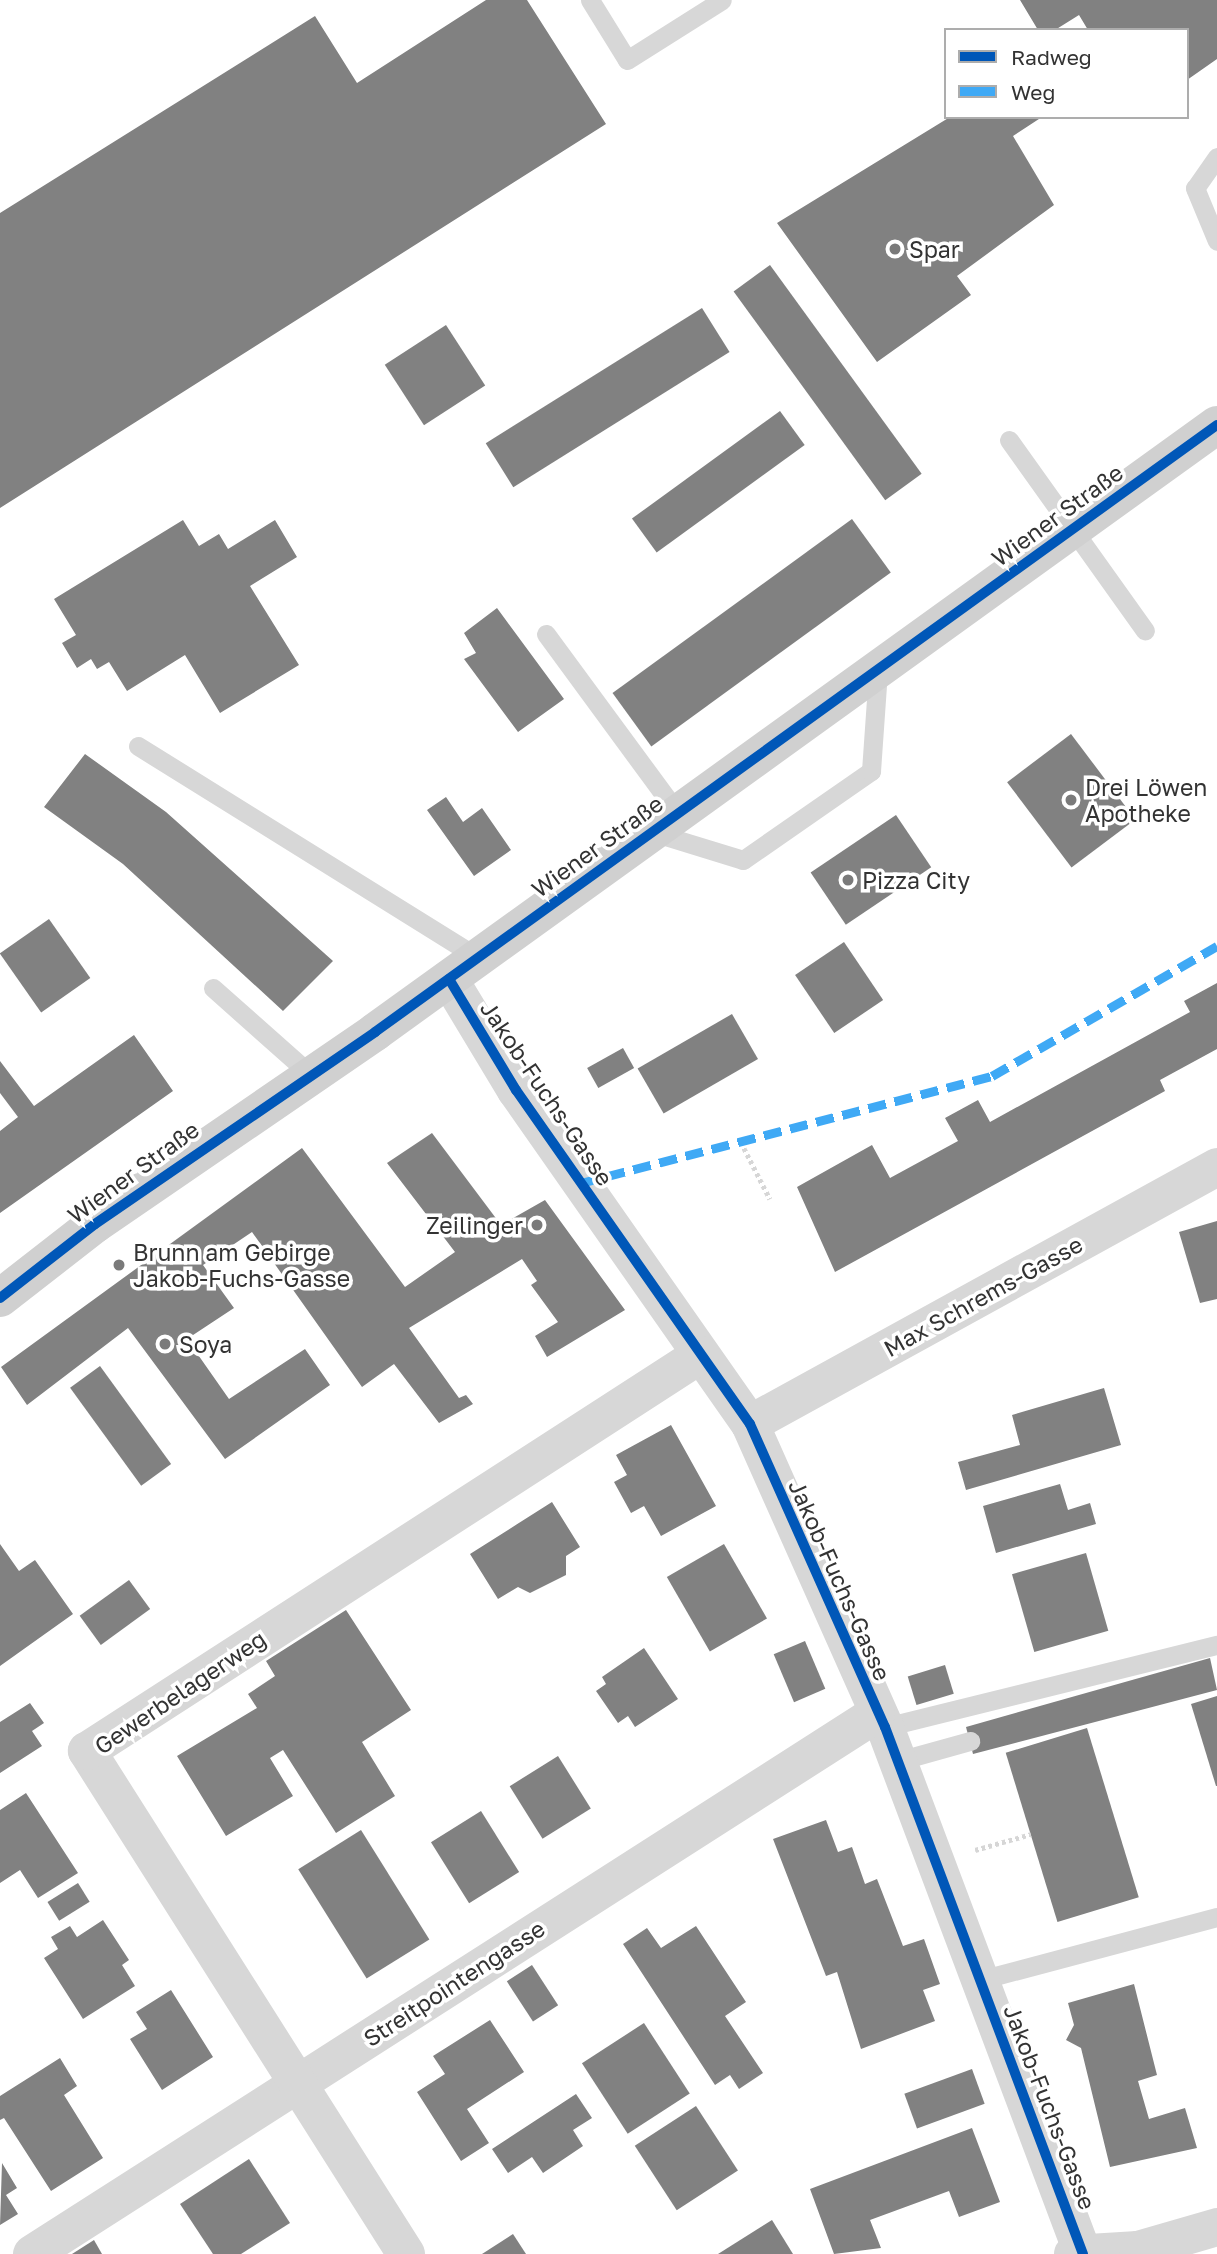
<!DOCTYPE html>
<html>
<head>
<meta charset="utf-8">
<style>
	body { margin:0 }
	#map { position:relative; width:1217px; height:2254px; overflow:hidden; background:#fff; font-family:"Golos Text",sans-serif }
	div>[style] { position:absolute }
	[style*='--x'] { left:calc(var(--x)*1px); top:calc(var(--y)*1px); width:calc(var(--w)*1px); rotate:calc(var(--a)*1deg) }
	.building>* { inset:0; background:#818181; transform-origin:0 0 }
	.path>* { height:4.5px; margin-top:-2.25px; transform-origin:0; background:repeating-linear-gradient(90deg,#d6d6d6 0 3.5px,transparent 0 7px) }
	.service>* { height:19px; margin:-9.5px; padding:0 9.5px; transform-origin:9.5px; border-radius:9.5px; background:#d7d7d7 }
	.minor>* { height:38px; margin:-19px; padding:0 19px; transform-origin:19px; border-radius:19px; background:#d7d7d7 }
	.secondary>* { height:38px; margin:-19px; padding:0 19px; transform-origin:19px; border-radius:19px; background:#d0d0d0 }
	.quiet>* { height:9px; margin-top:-4.5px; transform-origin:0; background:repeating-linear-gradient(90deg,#3fa9f5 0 18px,transparent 0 27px) }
	.cycleway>* { height:10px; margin:-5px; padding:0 5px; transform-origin:5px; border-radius:5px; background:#0057b8 }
	.dots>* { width:19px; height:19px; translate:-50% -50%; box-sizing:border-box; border:4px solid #fff; border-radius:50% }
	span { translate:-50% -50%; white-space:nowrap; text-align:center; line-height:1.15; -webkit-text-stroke:7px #fff; paint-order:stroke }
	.poi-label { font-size:23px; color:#333 }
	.left { translate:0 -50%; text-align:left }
	.right { translate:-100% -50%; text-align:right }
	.street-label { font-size:23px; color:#333 }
	.legend { position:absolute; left:944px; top:28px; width:245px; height:91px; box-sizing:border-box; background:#fff; border:2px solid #adadad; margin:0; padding:9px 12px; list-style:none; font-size:21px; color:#333 }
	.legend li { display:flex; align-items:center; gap:14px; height:35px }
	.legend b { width:35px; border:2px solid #adadad }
</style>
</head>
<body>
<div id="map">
	<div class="building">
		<div style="clip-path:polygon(486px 0,527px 0,606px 124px,0 508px,0 213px,315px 16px,357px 83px)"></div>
		<div style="clip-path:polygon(1020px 0,1217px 0,1217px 59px,1187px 80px,1187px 30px,1088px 30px,1079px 15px,1055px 30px,1038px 30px)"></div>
		<div style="clip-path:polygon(950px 117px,1042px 117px,1013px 136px,1054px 205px,957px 276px,971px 295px,877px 362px,777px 223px)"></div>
		<div style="left:770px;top:265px;width:258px;height:45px;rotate:54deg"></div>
		<div style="left:702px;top:308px;width:52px;height:255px;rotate:58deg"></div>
		<div style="left:446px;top:325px;width:72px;height:73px;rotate:57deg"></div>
		<div style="left:780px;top:411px;width:42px;height:183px;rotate:54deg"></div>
		<div style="left:852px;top:519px;width:66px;height:296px;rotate:54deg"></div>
		<div style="clip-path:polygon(183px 520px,199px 546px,219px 534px,228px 549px,275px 520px,297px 557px,250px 586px,299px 665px,220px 713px,185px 655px,127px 691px,109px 662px,97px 669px,91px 659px,77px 668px,62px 643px,76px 635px,54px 599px)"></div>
		<div style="clip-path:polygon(497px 608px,564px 699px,518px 732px,464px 659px,476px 653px,464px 633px)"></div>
		<div style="left:1071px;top:734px;width:107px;height:80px;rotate:53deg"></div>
		<div style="clip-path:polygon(85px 754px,166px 812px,333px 961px,283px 1011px,123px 864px,44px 807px)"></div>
		<div style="clip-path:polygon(446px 797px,463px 822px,482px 808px,511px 850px,474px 876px,427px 810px)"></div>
		<div style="left:896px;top:815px;width:63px;height:103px;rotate:56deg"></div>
		<div style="left:49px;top:919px;width:72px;height:60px;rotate:55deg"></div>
		<div style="left:844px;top:942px;width:70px;height:59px;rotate:56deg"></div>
		<div style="clip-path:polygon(1217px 983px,1217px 1049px,1160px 1080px,1165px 1091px,835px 1272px,797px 1187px,872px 1145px,890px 1178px,958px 1141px,945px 1118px,978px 1100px,990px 1122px,1190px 1012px,1184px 1001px)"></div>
		<div style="left:732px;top:1014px;width:52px;height:109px;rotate:60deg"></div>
		<div style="clip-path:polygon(134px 1035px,173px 1091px,0 1213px,0 1131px,18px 1117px,0 1093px,0 1061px,34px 1106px)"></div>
		<div style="left:623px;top:1048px;width:23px;height:41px;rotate:61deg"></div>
		<div style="clip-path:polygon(432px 1133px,501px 1225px,545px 1200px,625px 1310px,547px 1357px,535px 1336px,558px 1322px,531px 1285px,537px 1281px,522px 1259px,409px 1328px,459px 1398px,466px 1395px,473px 1404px,439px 1423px,394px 1364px,362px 1387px,252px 1232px,203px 1265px,234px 1308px,187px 1339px,229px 1399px,305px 1349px,330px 1385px,225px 1459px,128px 1328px,27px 1405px,1px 1367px,302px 1148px,405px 1287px,455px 1252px,387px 1163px)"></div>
		<div style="clip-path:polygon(1217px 1221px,1217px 1299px,1200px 1303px,1179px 1232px)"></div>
		<div style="left:100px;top:1366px;width:121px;height:37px;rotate:54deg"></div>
		<div style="clip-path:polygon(1104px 1388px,1121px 1445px,966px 1490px,958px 1462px,1020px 1445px,1012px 1415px)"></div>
		<div style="clip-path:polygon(671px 1425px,716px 1506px,661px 1536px,644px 1506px,631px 1513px,614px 1482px,627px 1475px,616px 1455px)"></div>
		<div style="clip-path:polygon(1060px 1484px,1068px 1510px,1090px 1503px,1096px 1524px,996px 1553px,983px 1506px)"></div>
		<div style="clip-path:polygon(552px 1502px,580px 1547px,566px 1556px,566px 1575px,530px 1593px,518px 1587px,498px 1599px,470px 1554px)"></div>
		<div style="clip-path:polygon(0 1544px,19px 1571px,35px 1560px,73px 1614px,0 1666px)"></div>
		<div style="left:724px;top:1544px;width:86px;height:66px;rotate:60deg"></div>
		<div style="left:1086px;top:1553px;width:81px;height:77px;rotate:74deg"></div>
		<div style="left:129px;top:1580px;width:36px;height:61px;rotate:54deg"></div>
		<div style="clip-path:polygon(346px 1610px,411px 1710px,362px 1742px,395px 1796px,336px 1833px,283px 1750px,270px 1758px,293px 1796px,226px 1836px,177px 1756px,257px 1708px,248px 1694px,275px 1676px,266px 1661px)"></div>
		<div style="left:805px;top:1641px;width:52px;height:34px;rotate:67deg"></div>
		<div style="clip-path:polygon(644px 1648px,678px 1699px,635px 1727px,628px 1716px,618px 1723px,596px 1691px,606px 1684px,602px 1677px)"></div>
		<div style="clip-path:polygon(1210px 1658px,1217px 1690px,973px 1754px,966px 1727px)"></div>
		<div style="left:945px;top:1665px;width:30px;height:39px;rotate:73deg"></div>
		<div style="clip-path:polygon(1217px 1696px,1217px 1786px,1216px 1786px,1191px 1704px)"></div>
		<div style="clip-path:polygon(30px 1703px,44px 1723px,32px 1731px,42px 1746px,0 1773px,0 1722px)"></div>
		<div style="left:1087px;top:1728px;width:177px;height:85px;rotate:73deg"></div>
		<div style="left:558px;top:1756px;width:62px;height:57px;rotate:58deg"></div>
		<div style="clip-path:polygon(26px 1793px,78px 1873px,38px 1898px,20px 1870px,0 1883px,0 1810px)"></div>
		<div style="left:481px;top:1811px;width:72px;height:59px;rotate:58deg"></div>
		<div style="clip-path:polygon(826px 1820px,838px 1852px,852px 1847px,865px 1884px,877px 1879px,903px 1946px,924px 1939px,940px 1984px,923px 1990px,935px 2021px,861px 2049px,837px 1972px,826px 1976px,773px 1839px)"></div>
		<div style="left:361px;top:1830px;width:129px;height:74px;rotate:58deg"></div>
		<div style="left:78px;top:1883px;width:22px;height:36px;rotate:58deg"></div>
		<div style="clip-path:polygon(103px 1920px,129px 1960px,122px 1965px,135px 1986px,83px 2019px,44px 1958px,58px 1949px,51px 1937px,70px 1926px,77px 1937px)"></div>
		<div style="clip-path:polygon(696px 1926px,746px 2002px,725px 2016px,763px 2073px,739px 2089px,730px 2075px,715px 2085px,623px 1944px,647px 1928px,661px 1948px)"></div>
		<div style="left:532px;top:1965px;width:48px;height:30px;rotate:57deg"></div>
		<div style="clip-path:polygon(1134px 1984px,1157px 2075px,1138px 2081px,1149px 2119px,1185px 2108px,1197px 2148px,1110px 2167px,1081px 2048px,1066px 2040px,1074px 2025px,1068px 2003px)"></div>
		<div style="clip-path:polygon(171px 1990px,213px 2057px,162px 2090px,130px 2039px,147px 2029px,136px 2012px)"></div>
		<div style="clip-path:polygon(490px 2020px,524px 2072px,467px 2109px,489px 2143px,461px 2161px,417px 2092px,445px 2074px,433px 2056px)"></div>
		<div style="left:644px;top:2023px;width:84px;height:74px;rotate:57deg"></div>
		<div style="clip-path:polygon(60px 2058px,77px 2086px,64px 2095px,103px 2158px,51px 2191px,4px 2118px,0 2120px,0 2096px)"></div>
		<div style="left:972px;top:2069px;width:37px;height:72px;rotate:70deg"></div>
		<div style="clip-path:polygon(576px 2094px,592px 2118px,573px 2130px,583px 2146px,543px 2173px,532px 2157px,508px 2173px,492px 2149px)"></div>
		<div style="left:696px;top:2106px;width:77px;height:73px;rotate:57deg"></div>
		<div style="clip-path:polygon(972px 2128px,1000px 2202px,959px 2217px,949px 2191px,870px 2220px,881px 2248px,834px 2254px,810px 2189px)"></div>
		<div style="clip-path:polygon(249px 2159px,290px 2223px,241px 2254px,213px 2254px,180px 2204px)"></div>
		<div style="clip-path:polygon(2px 2163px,17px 2188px,6px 2195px,18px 2214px,0 2225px)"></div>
		<div style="clip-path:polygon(772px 2220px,793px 2254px,718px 2254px)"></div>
		<div style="clip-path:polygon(513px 2234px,526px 2254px,482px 2254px)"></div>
		<div style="clip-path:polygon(94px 2240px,102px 2254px,72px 2254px)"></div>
	</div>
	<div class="path">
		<div style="--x:741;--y:1142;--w:64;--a:63"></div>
		<div style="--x:975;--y:1850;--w:58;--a:-15.9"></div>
	</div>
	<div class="service">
		<div style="--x:590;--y:0;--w:70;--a:58.3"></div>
		<div style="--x:627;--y:60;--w:112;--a:-32.3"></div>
		<div style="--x:1217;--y:157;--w:38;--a:125"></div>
		<div style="--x:1195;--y:188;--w:57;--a:67.5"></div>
		<div style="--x:1009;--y:440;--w:234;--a:54.5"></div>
		<div style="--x:546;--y:634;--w:223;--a:53.7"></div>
		<div style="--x:138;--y:746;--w:401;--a:31.9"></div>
		<div style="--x:652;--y:832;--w:95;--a:17.1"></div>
		<div style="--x:743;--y:860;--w:156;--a:-34.8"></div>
		<div style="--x:871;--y:771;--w:101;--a:-86"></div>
		<div style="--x:213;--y:988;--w:132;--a:41.6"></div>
		<div style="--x:885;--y:1727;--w:342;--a:-13.9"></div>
		<div style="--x:898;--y:1761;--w:75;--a:-15.5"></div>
		<div style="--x:980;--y:1980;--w:245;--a:-14.9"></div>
	</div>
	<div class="minor">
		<div style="--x:449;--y:979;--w:130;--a:58.9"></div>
		<div style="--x:516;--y:1090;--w:408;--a:55"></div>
		<div style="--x:750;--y:1424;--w:332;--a:66"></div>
		<div style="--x:885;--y:1727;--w:563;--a:69.41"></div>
		<div style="--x:750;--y:1424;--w:533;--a:-28.82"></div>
		<div style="--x:32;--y:2254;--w:1002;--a:-32.61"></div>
		<div style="--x:406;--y:2254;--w:596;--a:-122.38"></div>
		<div style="--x:87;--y:1751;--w:730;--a:-32.86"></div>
		<div style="--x:1073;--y:2254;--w:65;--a:-3.5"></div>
		<div style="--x:1138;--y:2250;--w:82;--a:-16.2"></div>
	</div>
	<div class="secondary">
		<div style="--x:0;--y:1298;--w:120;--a:-37.9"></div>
		<div style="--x:95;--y:1224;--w:340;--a:-34.4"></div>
		<div style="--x:375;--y:1032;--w:1038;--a:-35.79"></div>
	</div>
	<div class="quiet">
		<div style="--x:581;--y:1183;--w:425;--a:-14.6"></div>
		<div style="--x:992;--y:1076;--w:260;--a:-30"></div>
	</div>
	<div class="cycleway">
		<div style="--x:449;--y:979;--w:130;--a:58.9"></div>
		<div style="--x:516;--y:1090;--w:408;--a:55"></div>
		<div style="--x:750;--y:1424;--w:332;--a:66"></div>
		<div style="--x:885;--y:1727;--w:563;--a:69.41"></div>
		<div style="--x:0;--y:1298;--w:120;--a:-37.9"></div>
		<div style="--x:95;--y:1224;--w:340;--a:-34.4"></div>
		<div style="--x:375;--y:1032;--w:1038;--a:-35.79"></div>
	</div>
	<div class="dots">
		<div style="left:895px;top:249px;background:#7a7a7a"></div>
		<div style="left:1071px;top:800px;background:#7a7a7a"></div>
		<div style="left:848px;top:880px;background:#7a7a7a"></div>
		<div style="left:537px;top:1225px;background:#7a7a7a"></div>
		<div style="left:119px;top:1265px;background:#7a7a7a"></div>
		<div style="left:165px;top:1344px;background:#7a7a7a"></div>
	</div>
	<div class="poi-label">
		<span class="left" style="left:909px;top:249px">Spar</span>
		<span class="left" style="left:1085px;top:800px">Drei Löwen<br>Apotheke</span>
		<span class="left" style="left:862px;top:880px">Pizza City</span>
		<span class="right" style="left:523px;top:1225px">Zeilinger</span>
		<span class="left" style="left:133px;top:1265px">Brunn am Gebirge<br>Jakob-Fuchs-Gasse</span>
		<span class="left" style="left:179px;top:1344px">Soya</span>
	</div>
	<div class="street-label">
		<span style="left:1057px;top:515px;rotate:-36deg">Wiener Straße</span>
		<span style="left:597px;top:846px;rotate:-36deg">Wiener Straße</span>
		<span style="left:547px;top:1093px;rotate:56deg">Jakob-Fuchs-Gasse</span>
		<span style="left:133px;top:1172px;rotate:-36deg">Wiener Straße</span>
		<span style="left:983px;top:1296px;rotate:-29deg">Max Schrems-Gasse</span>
		<span style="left:840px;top:1580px;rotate:66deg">Jakob-Fuchs-Gasse</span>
		<span style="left:180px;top:1692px;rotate:-34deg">Gewerbelagerweg</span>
		<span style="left:454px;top:1983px;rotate:-33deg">Streitpointengasse</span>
		<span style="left:1050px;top:2107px;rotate:69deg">Jakob-Fuchs-Gasse</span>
	</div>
	<ul class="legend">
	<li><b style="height:9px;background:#0057b8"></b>Radweg</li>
	<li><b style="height:9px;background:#3fa9f5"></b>Weg</li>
	</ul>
</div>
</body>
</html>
